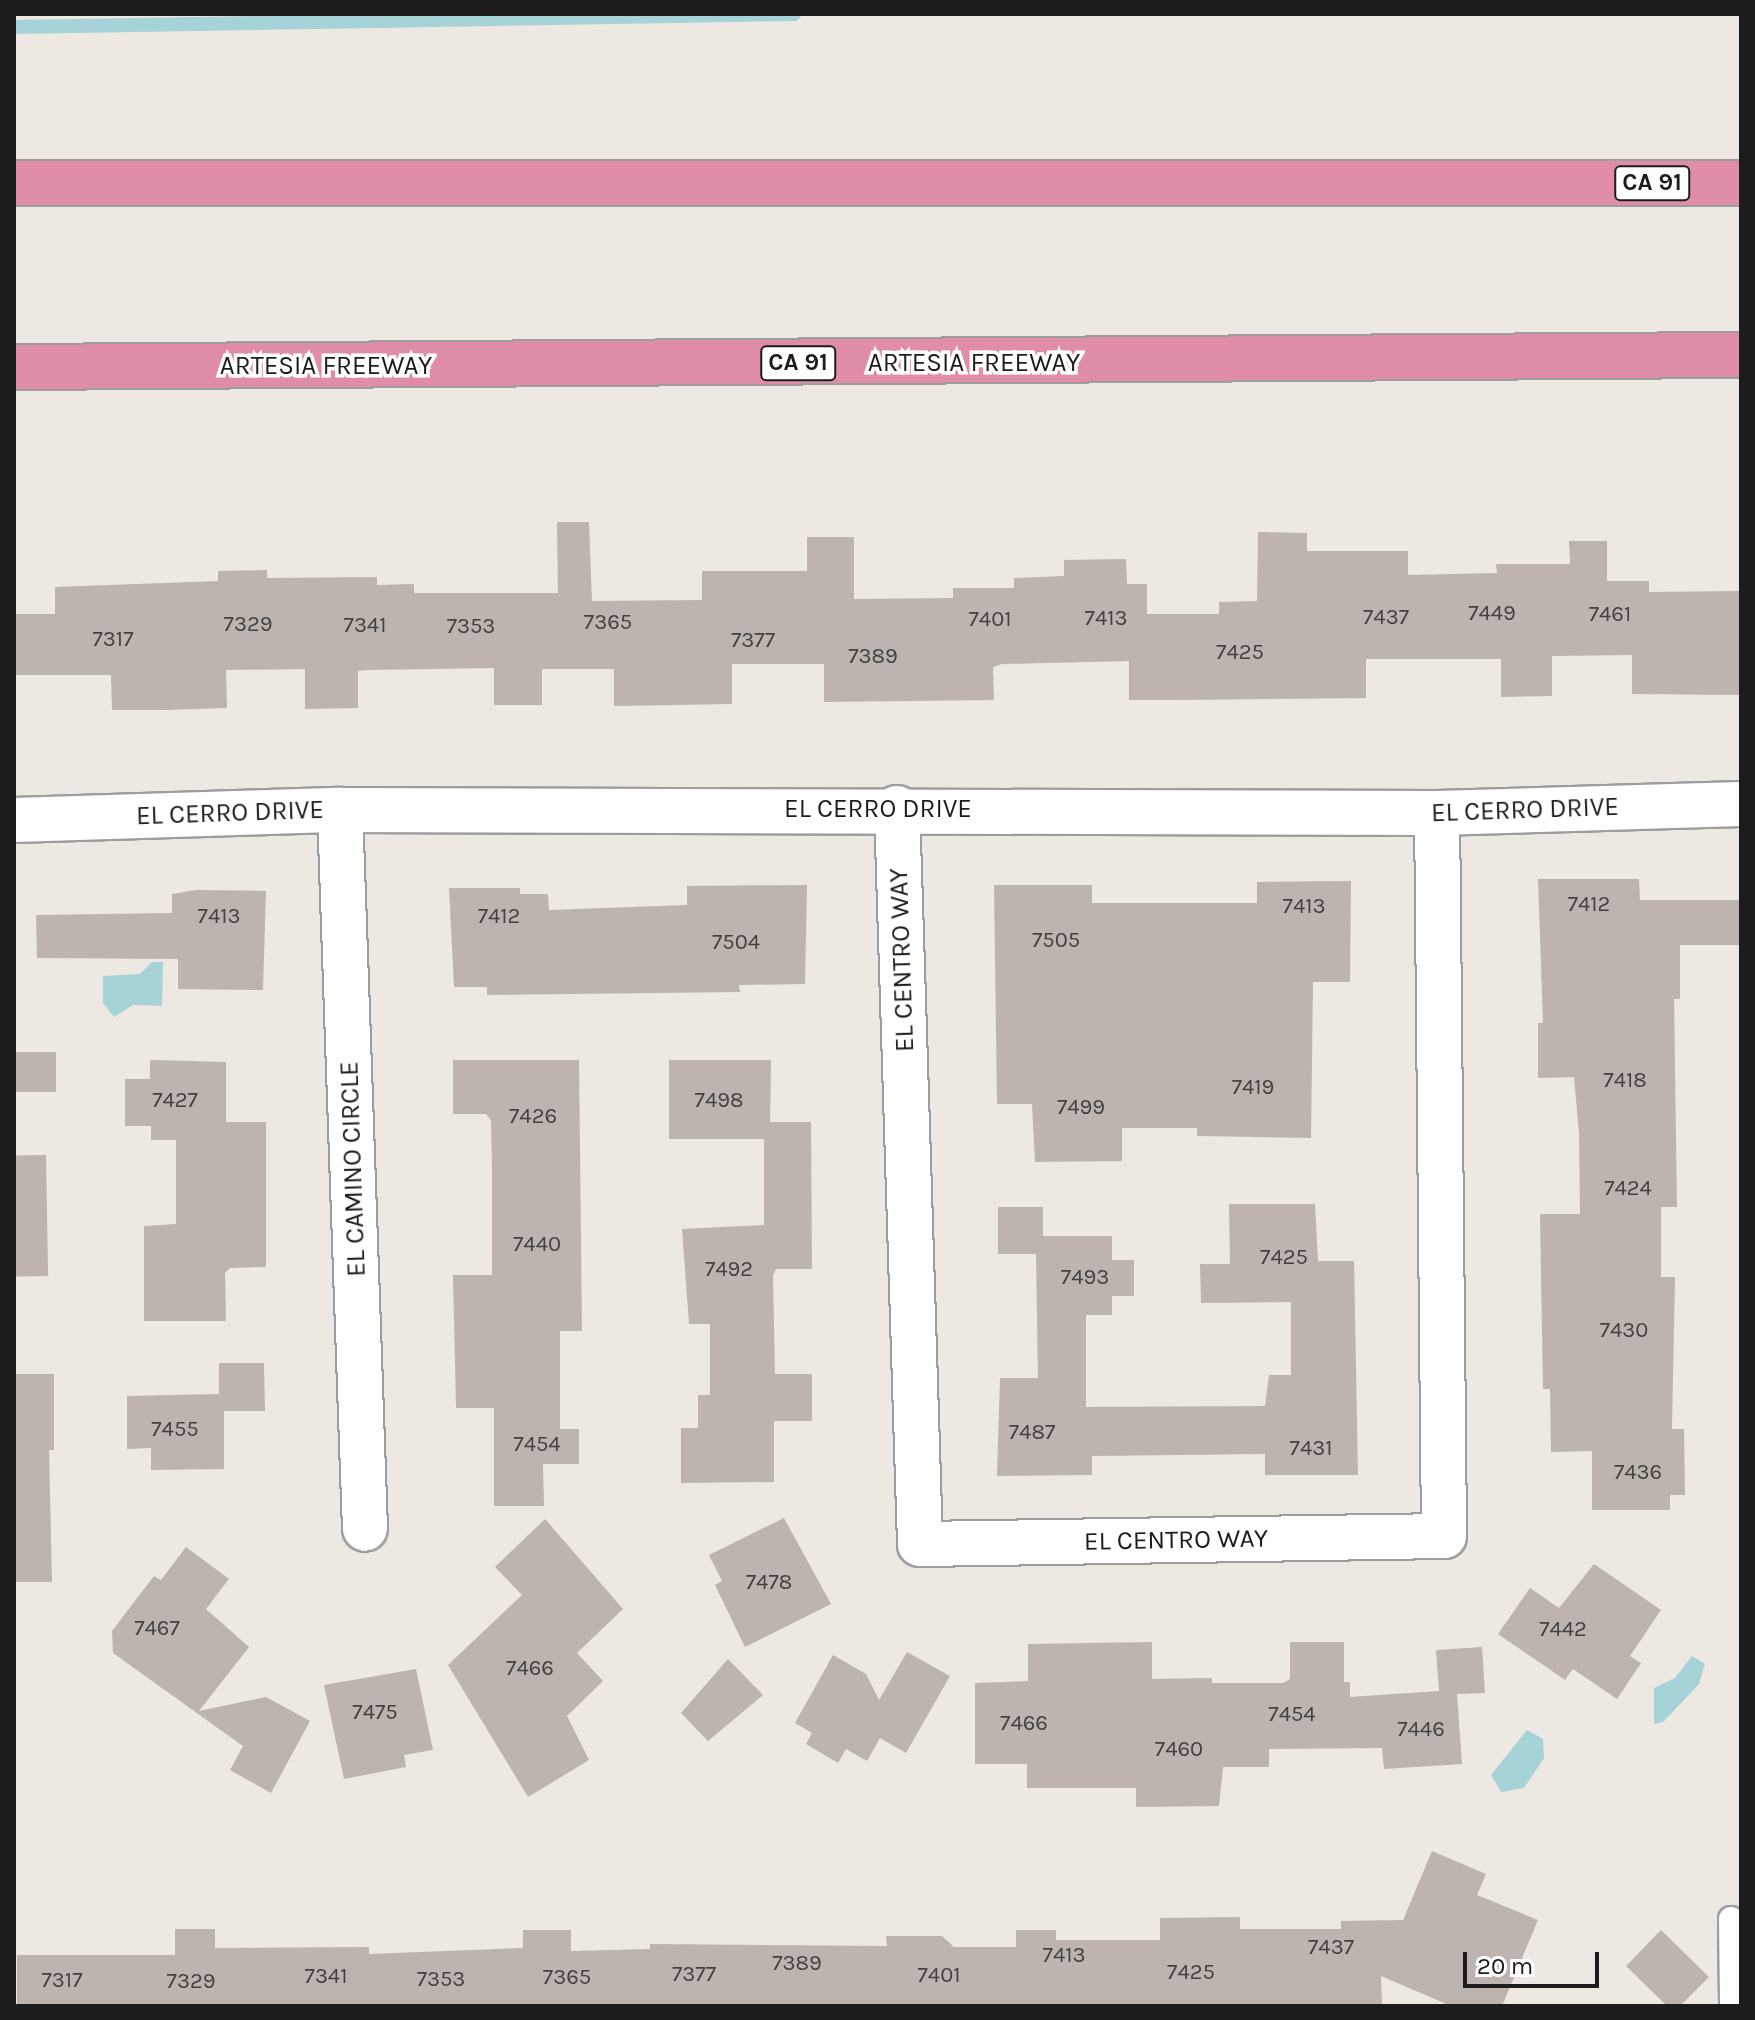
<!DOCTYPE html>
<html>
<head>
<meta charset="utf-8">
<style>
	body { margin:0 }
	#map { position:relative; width:1755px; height:2020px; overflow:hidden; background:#ede8e2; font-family:Karla,sans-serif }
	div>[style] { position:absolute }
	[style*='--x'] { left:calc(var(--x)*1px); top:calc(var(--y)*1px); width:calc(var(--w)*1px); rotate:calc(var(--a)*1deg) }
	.water>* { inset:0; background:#a5d3d8 }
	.stream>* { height:14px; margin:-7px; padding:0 7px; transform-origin:7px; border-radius:7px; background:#a5d3d8 }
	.building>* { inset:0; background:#bdb3af; transform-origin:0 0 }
	.roads { filter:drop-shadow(2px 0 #9d9d9d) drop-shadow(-2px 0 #9d9d9d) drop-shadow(0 2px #9d9d9d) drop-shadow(0 -2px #9d9d9d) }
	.lane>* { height:24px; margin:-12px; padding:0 12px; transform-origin:12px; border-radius:12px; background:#fff }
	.street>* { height:44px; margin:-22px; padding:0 22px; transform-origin:22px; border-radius:22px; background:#fff }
	.highway>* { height:44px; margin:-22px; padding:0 22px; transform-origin:22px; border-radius:22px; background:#e08ea8 }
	span { translate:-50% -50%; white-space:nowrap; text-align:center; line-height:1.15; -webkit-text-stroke:7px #fff; paint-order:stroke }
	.number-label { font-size:22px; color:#444241 }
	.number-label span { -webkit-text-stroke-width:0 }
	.shield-label span { padding:2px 6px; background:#fff; border:2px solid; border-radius:6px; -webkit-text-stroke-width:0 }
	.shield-label { font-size:24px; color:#1c1c1c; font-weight:700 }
	.street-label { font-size:26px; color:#1c1c1c }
	.frame { position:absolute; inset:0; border:16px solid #1c1c1c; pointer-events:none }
	.scale { position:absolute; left:1463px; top:1952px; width:136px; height:36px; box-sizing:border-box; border:4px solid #1c1c1c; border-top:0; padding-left:10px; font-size:24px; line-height:28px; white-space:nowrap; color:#1c1c1c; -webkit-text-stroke:6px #fff; paint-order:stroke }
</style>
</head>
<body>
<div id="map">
	<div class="water">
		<div style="clip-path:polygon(152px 962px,163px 962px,162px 1006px,133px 1005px,114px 1017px,103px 1003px,103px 976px,140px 974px)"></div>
		<div style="clip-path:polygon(1692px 1656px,1705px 1664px,1699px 1684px,1663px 1722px,1654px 1724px,1654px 1688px,1675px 1678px)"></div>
		<div style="clip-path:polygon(1527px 1730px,1543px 1739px,1544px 1758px,1524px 1788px,1501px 1792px,1491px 1775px)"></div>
	</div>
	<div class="stream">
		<div style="--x:14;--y:27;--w:780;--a:-0.95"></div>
	</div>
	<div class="building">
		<div style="clip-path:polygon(557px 522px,589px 522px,592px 601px,702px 600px,702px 571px,807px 571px,807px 537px,854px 537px,854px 599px,953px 598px,953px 588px,1014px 588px,1014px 578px,1064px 576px,1064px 560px,1126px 559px,1127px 584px,1147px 584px,1147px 614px,1219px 614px,1219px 602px,1257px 601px,1258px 532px,1307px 533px,1307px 551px,1408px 551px,1408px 575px,1497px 573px,1496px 564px,1570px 564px,1569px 541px,1607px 541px,1607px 581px,1649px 581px,1649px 592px,1741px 591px,1741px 695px,1632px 694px,1632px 655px,1552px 656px,1552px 696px,1501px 697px,1501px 659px,1366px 659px,1366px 698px,1176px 700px,1129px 700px,1129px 661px,1002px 664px,993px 667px,994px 700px,824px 702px,824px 664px,732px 664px,732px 704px,614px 706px,614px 669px,542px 669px,542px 705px,494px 705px,494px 668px,366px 670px,358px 671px,358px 708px,305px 709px,305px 669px,226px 670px,227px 708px,164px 710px,112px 710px,111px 675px,14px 675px,14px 614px,55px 614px,55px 587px,218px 581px,218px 571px,267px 570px,267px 578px,377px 577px,377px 585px,414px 584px,414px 593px,558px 593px)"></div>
		<div style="clip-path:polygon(1538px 879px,1639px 879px,1640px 900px,1741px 900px,1741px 945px,1680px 945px,1680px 999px,1674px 999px,1677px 1207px,1661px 1207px,1661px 1277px,1675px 1277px,1672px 1429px,1684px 1429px,1685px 1495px,1670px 1495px,1670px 1510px,1592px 1510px,1592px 1451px,1551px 1452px,1550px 1389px,1543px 1389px,1540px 1214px,1580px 1214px,1579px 1133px,1574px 1077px,1538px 1078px,1538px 1023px,1543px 1023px)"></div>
		<div style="clip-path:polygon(1351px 881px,1350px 982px,1313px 982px,1311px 1138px,1197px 1136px,1197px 1128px,1122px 1128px,1122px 1161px,1035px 1162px,1032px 1104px,997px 1104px,994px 885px,1092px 885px,1092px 903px,1257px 903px,1257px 882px)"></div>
		<div style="clip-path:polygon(807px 885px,805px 984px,739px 985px,740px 992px,487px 995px,487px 987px,454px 987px,449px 888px,520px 888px,520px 894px,548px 894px,549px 910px,687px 905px,687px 886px)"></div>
		<div style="clip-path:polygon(196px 890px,266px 891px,263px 990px,178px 989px,178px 959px,37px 958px,36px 915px,172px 913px,172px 894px)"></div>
		<div style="left:56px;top:1052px;width:40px;height:42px;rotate:90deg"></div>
		<div style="clip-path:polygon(150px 1060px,226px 1062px,226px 1122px,266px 1122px,266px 1267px,230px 1268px,225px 1273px,226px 1321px,144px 1321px,144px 1226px,176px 1224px,176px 1140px,151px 1140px,151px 1126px,125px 1126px,125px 1079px,150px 1079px)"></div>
		<div style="clip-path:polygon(453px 1060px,579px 1060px,582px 1331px,560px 1331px,560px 1429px,579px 1429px,579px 1464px,543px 1464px,544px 1506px,494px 1506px,494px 1408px,456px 1408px,453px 1275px,492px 1275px,492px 1168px,491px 1120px,486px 1114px,453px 1114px)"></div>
		<div style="clip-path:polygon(669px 1060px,771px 1060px,770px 1122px,811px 1122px,812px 1269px,776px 1269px,773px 1275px,775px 1374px,812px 1374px,812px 1421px,774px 1421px,774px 1482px,681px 1483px,681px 1428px,698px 1428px,698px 1395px,710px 1395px,710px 1324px,689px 1324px,682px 1229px,764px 1225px,764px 1139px,669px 1139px)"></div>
		<div style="left:46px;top:1155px;width:121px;height:32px;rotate:89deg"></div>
		<div style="clip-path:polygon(1229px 1204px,1315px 1204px,1318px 1261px,1354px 1261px,1358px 1475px,1265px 1475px,1265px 1454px,1092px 1456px,1092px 1475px,997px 1476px,1000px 1378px,1038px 1378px,1036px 1254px,998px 1254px,998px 1207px,1043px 1207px,1043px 1236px,1112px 1236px,1112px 1260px,1134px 1260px,1134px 1296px,1112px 1296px,1112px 1315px,1086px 1315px,1086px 1407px,1265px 1406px,1269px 1375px,1291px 1375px,1291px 1302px,1201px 1303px,1200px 1264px,1230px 1264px)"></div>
		<div style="clip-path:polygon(219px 1363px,264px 1363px,265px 1411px,224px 1411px,224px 1469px,151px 1470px,151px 1448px,127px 1449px,127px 1396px,219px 1394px)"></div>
		<div style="clip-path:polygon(14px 1374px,54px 1374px,54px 1450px,49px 1450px,52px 1582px,14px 1582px)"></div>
		<div style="clip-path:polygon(784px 1518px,831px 1604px,745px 1647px,715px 1585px,722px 1581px,709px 1555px)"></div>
		<div style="clip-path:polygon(545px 1519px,623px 1609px,577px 1653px,603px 1681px,567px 1716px,589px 1760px,528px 1797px,448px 1665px,522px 1595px,495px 1567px)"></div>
		<div style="clip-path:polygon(186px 1547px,229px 1579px,206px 1609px,249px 1647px,199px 1711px,266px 1697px,310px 1721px,271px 1793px,230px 1770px,243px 1746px,113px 1653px,112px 1631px,154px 1576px,161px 1580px)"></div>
		<div style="clip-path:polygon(1594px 1564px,1661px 1610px,1630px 1656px,1641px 1663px,1617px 1699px,1573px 1669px,1565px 1680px,1498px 1634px,1530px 1588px,1559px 1608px)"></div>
		<div style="clip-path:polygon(1152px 1642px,1152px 1679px,1212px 1678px,1212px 1683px,1283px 1683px,1290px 1679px,1290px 1642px,1344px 1642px,1344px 1682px,1350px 1682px,1350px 1697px,1439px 1691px,1436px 1650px,1482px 1647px,1485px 1693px,1457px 1694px,1462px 1764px,1384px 1769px,1382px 1748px,1269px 1749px,1269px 1767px,1223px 1767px,1219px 1806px,1136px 1807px,1136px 1788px,1027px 1788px,1027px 1764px,975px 1764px,975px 1683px,1028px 1681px,1028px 1644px)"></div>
		<div style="clip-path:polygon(907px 1652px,950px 1676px,906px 1753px,880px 1738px,867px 1761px,846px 1749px,838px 1763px,806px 1744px,812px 1733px,795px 1723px,833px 1655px,866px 1674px,879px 1700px)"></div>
		<div style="clip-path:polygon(728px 1659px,763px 1695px,708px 1741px,681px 1713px)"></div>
		<div style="clip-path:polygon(416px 1669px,433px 1750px,404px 1755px,406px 1767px,344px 1779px,324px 1685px)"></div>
		<div style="clip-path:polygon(1432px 1851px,1486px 1874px,1477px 1895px,1538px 1920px,1502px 2006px,1451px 2006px,1381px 1976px,1382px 2006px,17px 2006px,17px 1955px,175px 1955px,175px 1929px,215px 1929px,215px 1948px,369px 1947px,369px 1954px,523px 1948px,523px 1930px,571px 1930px,571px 1951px,650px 1949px,650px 1944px,887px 1946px,886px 1936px,942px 1936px,954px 1947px,1016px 1947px,1016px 1930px,1056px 1930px,1056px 1940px,1160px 1940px,1160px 1918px,1240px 1917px,1240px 1929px,1341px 1929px,1341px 1921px,1403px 1920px)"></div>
		<div style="clip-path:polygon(1661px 1930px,1709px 1977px,1680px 2006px,1667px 2006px,1626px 1966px)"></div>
	</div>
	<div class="roads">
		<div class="lane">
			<div style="--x:1731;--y:1919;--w:87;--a:89.3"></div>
		</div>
		<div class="street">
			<div style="--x:897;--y:808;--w:736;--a:88.21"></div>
			<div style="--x:920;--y:1544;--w:524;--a:-0.87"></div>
			<div style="--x:1444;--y:1536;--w:723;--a:-90.55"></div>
			<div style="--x:340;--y:810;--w:719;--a:88.01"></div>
			<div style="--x:14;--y:820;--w:326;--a:-1.8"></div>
			<div style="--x:340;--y:810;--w:1097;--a:0.16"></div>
			<div style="--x:1437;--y:813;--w:304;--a:-1.7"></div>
		</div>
		<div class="highway">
			<div style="--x:14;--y:183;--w:1727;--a:0"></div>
			<div style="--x:14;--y:367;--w:1727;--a:-0.4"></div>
		</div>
	</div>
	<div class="number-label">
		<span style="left:1492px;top:614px">7449</span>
		<span style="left:1610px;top:615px">7461</span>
		<span style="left:1386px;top:618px">7437</span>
		<span style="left:1106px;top:619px">7413</span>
		<span style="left:990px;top:620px">7401</span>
		<span style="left:608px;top:623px">7365</span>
		<span style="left:248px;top:625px">7329</span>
		<span style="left:365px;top:626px">7341</span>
		<span style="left:471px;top:627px">7353</span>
		<span style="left:113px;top:640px">7317</span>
		<span style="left:753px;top:641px">7377</span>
		<span style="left:1240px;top:653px">7425</span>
		<span style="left:873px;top:657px">7389</span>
		<span style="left:1589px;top:905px">7412</span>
		<span style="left:1304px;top:907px">7413</span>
		<span style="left:219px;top:917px">7413</span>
		<span style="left:499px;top:917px">7412</span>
		<span style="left:1056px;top:941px">7505</span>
		<span style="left:736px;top:943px">7504</span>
		<span style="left:1625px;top:1081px">7418</span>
		<span style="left:1253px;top:1088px">7419</span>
		<span style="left:175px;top:1101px">7427</span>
		<span style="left:719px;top:1101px">7498</span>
		<span style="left:1081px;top:1108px">7499</span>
		<span style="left:533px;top:1117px">7426</span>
		<span style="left:1628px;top:1189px">7424</span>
		<span style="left:537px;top:1245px">7440</span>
		<span style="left:1284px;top:1258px">7425</span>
		<span style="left:729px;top:1270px">7492</span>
		<span style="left:1085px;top:1278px">7493</span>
		<span style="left:1624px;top:1331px">7430</span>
		<span style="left:175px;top:1430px">7455</span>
		<span style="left:1032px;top:1433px">7487</span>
		<span style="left:537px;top:1445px">7454</span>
		<span style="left:1311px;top:1449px">7431</span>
		<span style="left:1638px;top:1473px">7436</span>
		<span style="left:769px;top:1583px">7478</span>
		<span style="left:157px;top:1629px">7467</span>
		<span style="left:1563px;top:1630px">7442</span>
		<span style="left:530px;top:1669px">7466</span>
		<span style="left:375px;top:1713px">7475</span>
		<span style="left:1292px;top:1715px">7454</span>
		<span style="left:1024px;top:1724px">7466</span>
		<span style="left:1421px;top:1730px">7446</span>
		<span style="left:1179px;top:1750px">7460</span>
		<span style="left:1331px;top:1948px">7437</span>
		<span style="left:1064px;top:1956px">7413</span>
		<span style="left:797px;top:1964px">7389</span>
		<span style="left:1191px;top:1973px">7425</span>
		<span style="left:694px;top:1975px">7377</span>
		<span style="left:939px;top:1976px">7401</span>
		<span style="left:326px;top:1977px">7341</span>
		<span style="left:567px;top:1978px">7365</span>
		<span style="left:441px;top:1980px">7353</span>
		<span style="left:62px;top:1981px">7317</span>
		<span style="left:191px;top:1982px">7329</span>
	</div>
	<div class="shield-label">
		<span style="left:1652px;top:183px">CA 91</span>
		<span style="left:798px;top:363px">CA 91</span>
	</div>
	<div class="street-label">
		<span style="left:974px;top:363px">ARTESIA FREEWAY</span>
		<span style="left:326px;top:366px">ARTESIA FREEWAY</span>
		<span style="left:878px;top:809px">EL CERRO DRIVE</span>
		<span style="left:1525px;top:810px;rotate:-2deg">EL CERRO DRIVE</span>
		<span style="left:230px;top:813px;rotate:-2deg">EL CERRO DRIVE</span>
		<span style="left:902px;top:960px;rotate:-92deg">EL CENTRO WAY</span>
		<span style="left:353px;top:1169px;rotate:-92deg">EL CAMINO CIRCLE</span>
		<span style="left:1176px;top:1540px;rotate:-1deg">EL CENTRO WAY</span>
	</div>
	<div class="frame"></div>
	<div class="scale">20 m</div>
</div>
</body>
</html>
